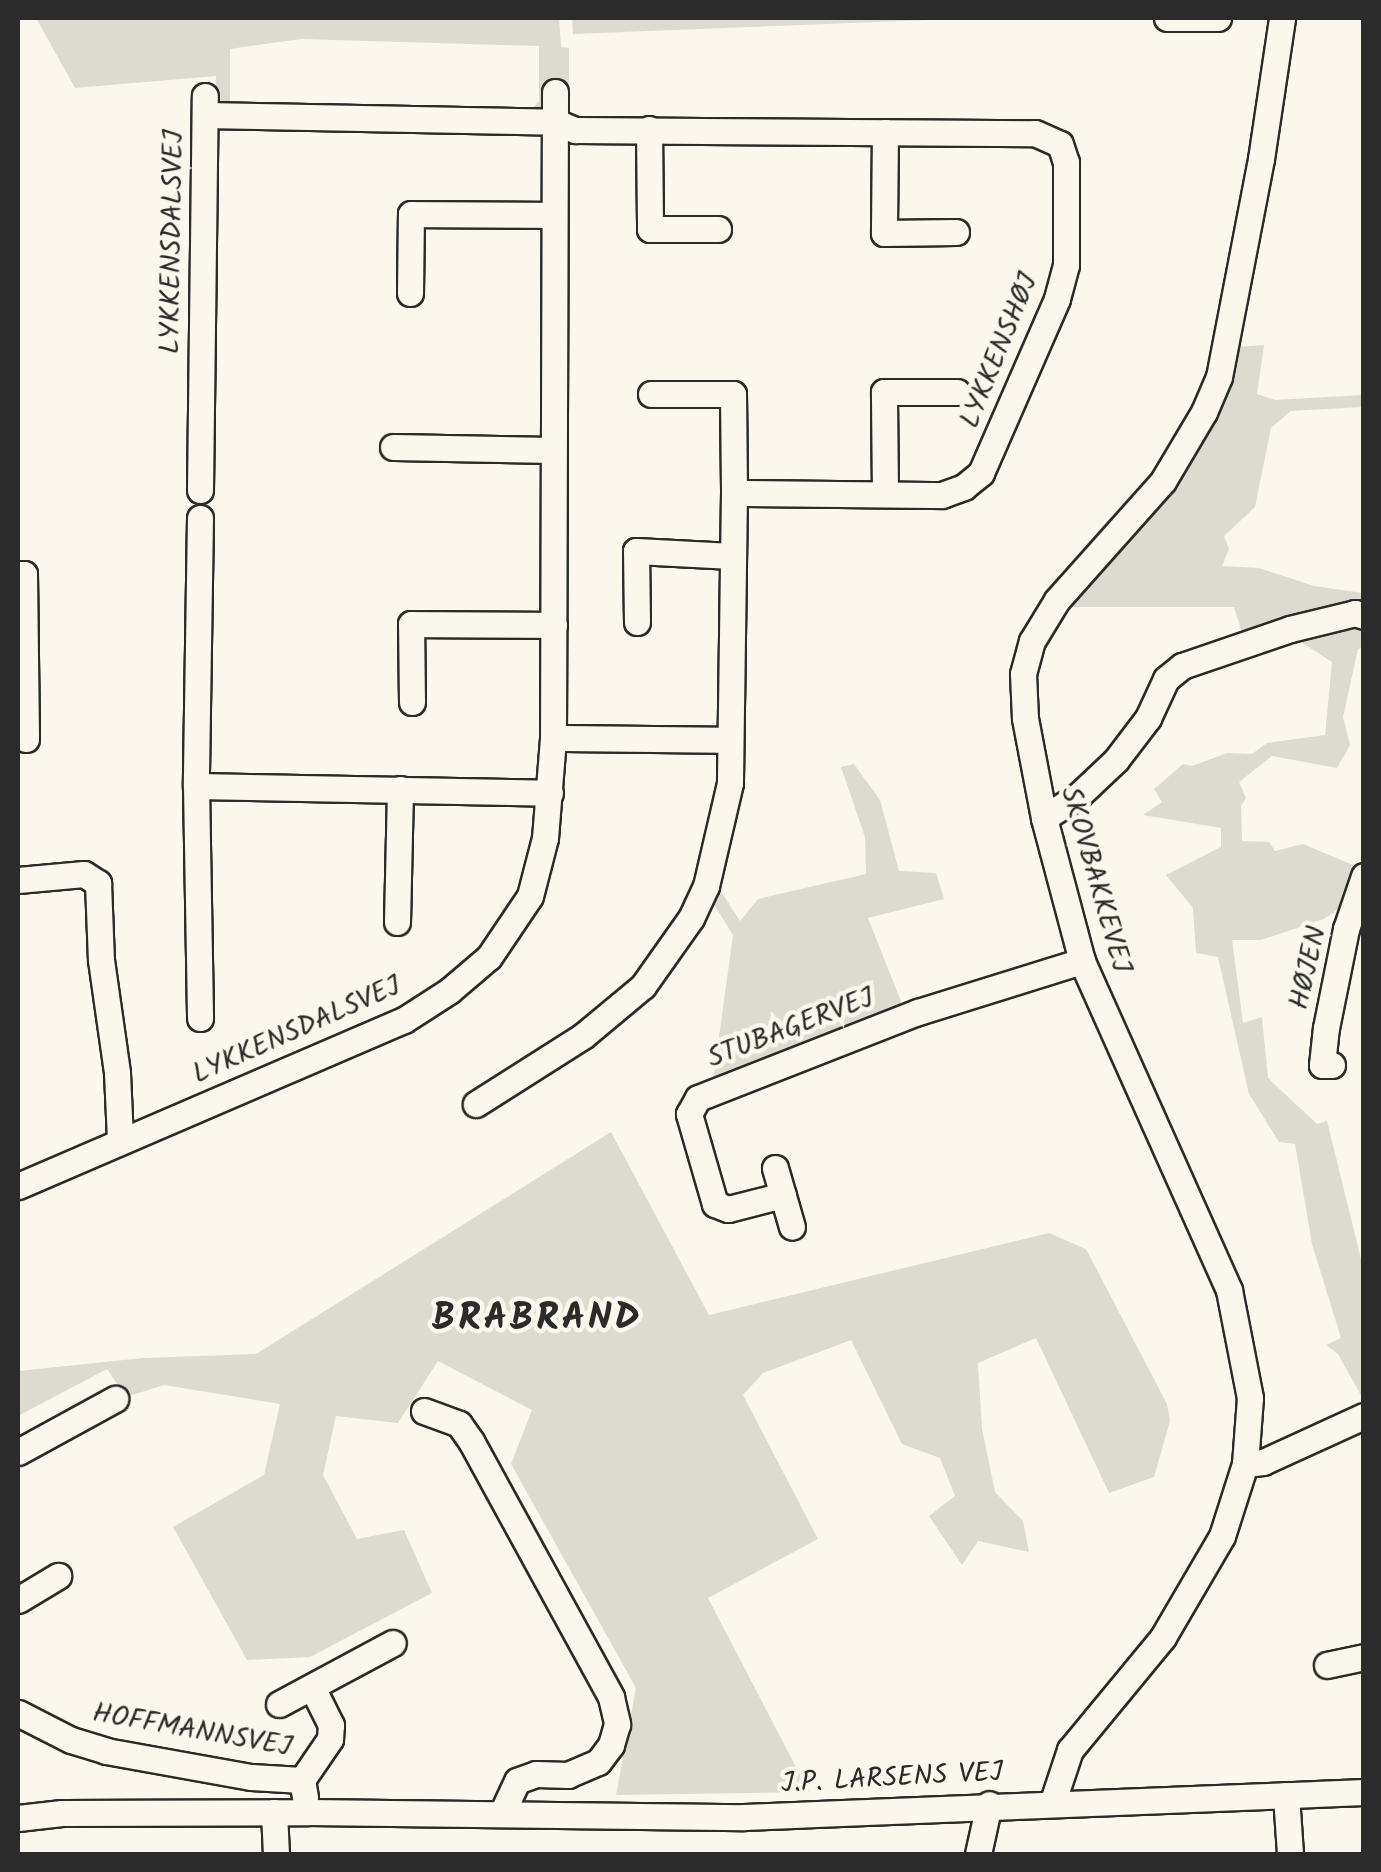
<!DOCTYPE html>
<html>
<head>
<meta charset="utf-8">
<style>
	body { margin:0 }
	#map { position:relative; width:1381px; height:1872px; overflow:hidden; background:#fbf7ec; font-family:Kalam,sans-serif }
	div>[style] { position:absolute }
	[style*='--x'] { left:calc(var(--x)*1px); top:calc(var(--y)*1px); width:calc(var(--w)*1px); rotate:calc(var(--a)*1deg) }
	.green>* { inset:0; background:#dddad0 }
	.roads { filter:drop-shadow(2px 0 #2b2b2b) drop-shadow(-2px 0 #2b2b2b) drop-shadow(0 2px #2b2b2b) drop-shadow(0 -2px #2b2b2b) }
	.minor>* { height:25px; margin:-12.5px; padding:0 12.5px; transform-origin:12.5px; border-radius:12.5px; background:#fbf7ec }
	span { translate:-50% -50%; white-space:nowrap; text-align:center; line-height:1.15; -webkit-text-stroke:9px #fbf7ec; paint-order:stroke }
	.street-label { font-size:28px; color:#2b2b2b }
	.district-label { font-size:38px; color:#2b2b2b; font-weight:700; letter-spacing:2.5px }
	.frame { position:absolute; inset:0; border:20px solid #2b2b2b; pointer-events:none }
</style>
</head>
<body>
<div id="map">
	<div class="green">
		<div style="clip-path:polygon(36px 18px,559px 18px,561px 47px,569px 48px,569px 84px,546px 85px,545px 109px,531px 110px,539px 101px,539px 46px,301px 39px,230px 49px,230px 108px,223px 108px,216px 101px,216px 76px,75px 88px)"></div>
		<div style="clip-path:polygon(572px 18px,979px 18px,573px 34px)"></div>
		<div style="clip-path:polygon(1264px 345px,1257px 394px,1275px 400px,1363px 395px,1363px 407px,1291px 411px,1271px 428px,1255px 507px,1224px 536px,1229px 549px,1222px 566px,1259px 568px,1314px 586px,1363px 593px,1363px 612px,1243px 636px,1234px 607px,1067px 607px,1117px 546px,1233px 347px)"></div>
		<div style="clip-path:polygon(1363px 622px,1363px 647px,1358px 649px,1343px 717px,1350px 745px,1337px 768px,1272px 756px,1239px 782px,1246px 798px,1241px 806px,1242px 841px,1269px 842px,1275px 851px,1303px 844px,1353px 865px,1347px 903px,1324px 919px,1261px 940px,1232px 940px,1243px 1023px,1262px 1017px,1268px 1078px,1317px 1124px,1327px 1121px,1363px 1267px,1363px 1399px,1338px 1354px,1326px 1345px,1341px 1338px,1312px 1244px,1295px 1144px,1279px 1142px,1249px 1094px,1218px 957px,1196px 953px,1193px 908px,1166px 875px,1221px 847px,1221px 828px,1143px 815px,1162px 802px,1154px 789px,1183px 764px,1192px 766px,1227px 753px,1252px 754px,1267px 743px,1325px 735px,1332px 662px,1293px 637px)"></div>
		<div style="clip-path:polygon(854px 764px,880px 800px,899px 871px,936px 873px,944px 899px,868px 918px,904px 1009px,713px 1080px,733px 935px,713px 903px,719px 888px,740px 921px,758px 899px,866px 874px,865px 837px,841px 767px)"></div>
		<div style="clip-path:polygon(611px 1132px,709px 1315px,1049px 1233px,1086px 1249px,1167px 1404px,1170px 1421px,1154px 1477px,1109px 1493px,1036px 1338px,978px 1363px,982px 1429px,995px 1492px,1023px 1521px,1029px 1552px,978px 1541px,962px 1565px,929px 1516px,955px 1496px,940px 1458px,902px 1444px,851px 1340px,763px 1373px,743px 1395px,818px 1539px,708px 1598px,809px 1792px,616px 1795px,636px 1688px,511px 1464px,532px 1410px,438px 1361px,398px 1423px,336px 1416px,323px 1475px,357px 1539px,404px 1530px,432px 1593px,310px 1657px,247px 1660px,173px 1527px,264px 1475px,280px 1404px,164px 1385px,126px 1397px,107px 1369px,18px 1416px,18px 1371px,143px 1358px,256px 1354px)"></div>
	</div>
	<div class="roads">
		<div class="minor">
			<div style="--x:1167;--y:18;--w:51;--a:0"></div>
			<div style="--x:205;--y:115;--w:351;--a:1.1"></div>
			<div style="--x:556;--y:122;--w:21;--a:23"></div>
			<div style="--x:575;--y:130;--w:460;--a:0.4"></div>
			<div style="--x:1035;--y:133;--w:27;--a:24"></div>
			<div style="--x:1060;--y:144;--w:19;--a:72"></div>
			<div style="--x:1066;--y:162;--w:103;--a:90"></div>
			<div style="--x:1066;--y:265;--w:35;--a:105"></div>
			<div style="--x:1057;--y:299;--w:190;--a:113.6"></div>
			<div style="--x:981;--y:473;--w:22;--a:141"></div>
			<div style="--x:964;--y:487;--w:23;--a:160"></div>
			<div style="--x:942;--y:495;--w:208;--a:-179.4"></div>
			<div style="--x:734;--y:493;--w:290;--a:90.8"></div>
			<div style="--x:730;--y:783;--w:106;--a:103.1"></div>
			<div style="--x:706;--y:886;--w:35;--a:115"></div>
			<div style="--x:691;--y:918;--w:83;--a:125.2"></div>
			<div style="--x:643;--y:986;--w:78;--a:140.2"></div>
			<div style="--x:583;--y:1036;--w:127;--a:147.6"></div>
			<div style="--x:649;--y:129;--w:100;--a:89.4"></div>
			<div style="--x:650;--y:229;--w:68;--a:0"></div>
			<div style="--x:885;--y:132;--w:101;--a:90.6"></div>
			<div style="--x:884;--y:233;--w:72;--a:-0.8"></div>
			<div style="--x:410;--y:293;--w:79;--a:-89.3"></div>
			<div style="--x:411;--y:214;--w:143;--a:0.4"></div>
			<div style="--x:651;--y:394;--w:82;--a:0"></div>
			<div style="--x:733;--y:394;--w:99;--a:89.4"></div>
			<div style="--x:393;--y:447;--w:160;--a:1.1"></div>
			<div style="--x:200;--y:490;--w:394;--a:-89.3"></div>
			<div style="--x:885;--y:494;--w:102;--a:-90.6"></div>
			<div style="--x:884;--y:392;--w:73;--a:0"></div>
			<div style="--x:200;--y:518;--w:268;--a:90.9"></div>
			<div style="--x:196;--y:786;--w:232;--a:89"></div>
			<div style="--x:18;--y:574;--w:6;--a:0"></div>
			<div style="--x:24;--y:574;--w:165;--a:89.3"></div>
			<div style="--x:637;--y:622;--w:71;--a:-90.8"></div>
			<div style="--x:636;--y:551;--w:96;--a:3"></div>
			<div style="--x:412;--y:702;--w:78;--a:-90.7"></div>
			<div style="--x:411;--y:624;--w:143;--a:0.4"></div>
			<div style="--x:553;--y:738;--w:177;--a:0.6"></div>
			<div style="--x:196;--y:786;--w:354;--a:1.1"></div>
			<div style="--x:1044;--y:818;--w:42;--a:-33.3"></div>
			<div style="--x:1079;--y:795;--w:51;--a:-43.4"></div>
			<div style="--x:1116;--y:760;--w:53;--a:-52.7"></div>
			<div style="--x:1148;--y:718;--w:43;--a:-65.2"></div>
			<div style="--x:1166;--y:679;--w:21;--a:-39"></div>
			<div style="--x:1182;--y:666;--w:114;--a:-18.9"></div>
			<div style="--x:1290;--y:629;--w:67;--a:-13.8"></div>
			<div style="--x:1355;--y:613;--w:9;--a:18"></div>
			<div style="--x:18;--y:880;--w:66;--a:-5.2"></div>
			<div style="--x:84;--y:874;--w:17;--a:33"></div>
			<div style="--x:98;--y:883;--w:77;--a:87.8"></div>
			<div style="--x:101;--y:960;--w:114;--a:81.9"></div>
			<div style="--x:117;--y:1073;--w:67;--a:87.4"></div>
			<div style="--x:397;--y:922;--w:133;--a:-88.7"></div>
			<div style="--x:1332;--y:1065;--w:10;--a:180"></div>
			<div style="--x:1322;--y:1065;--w:37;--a:-84"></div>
			<div style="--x:1326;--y:1028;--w:101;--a:-78.6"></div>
			<div style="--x:1346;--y:929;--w:56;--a:-71.2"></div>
			<div style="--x:775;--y:1168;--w:61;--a:73.9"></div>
			<div style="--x:18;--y:1186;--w:420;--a:-23.3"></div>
			<div style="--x:404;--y:1020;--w:54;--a:-32.8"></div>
			<div style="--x:449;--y:991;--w:52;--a:-40.4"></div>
			<div style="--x:489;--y:957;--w:73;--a:-56.1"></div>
			<div style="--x:530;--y:896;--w:60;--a:-75.5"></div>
			<div style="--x:545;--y:838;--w:100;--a:-85.4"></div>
			<div style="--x:553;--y:738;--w:646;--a:-89.82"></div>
			<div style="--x:783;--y:1195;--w:57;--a:165.7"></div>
			<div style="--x:728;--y:1209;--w:14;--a:-159"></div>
			<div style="--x:715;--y:1204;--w:94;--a:-106.1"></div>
			<div style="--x:689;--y:1114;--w:18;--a:-61"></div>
			<div style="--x:698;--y:1098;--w:236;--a:-21.4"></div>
			<div style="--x:918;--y:1012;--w:172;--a:-17.3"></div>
			<div style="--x:424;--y:1411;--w:37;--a:20"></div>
			<div style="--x:459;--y:1424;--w:21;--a:55"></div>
			<div style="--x:471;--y:1441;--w:292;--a:61.3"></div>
			<div style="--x:611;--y:1697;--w:28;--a:77"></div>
			<div style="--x:617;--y:1724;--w:22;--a:106"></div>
			<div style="--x:611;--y:1745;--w:21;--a:127"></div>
			<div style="--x:598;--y:1762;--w:33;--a:157"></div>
			<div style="--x:568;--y:1775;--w:32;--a:-178"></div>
			<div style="--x:536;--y:1774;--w:20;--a:160"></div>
			<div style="--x:517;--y:1781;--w:35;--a:115"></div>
			<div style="--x:18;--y:1452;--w:111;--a:-28.7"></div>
			<div style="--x:1245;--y:1464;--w:18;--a:-6"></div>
			<div style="--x:1263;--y:1462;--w:111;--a:-24.5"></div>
			<div style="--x:18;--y:1600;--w:47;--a:-31"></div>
			<div style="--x:1327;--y:1665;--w:38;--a:-12"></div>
			<div style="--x:279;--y:1704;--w:129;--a:-28.2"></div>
			<div style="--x:18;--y:1713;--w:59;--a:27"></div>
			<div style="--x:71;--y:1740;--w:37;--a:17"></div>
			<div style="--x:106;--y:1751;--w:147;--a:10.2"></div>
			<div style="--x:251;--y:1777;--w:51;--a:3.4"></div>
			<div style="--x:1286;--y:1795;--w:59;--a:86.1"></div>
			<div style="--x:305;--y:1797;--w:17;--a:-100"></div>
			<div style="--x:302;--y:1780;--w:50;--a:-55.7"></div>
			<div style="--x:330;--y:1739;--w:14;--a:-86"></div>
			<div style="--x:331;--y:1725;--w:42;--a:-116.6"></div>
			<div style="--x:1053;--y:1801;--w:54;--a:-71.6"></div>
			<div style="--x:1070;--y:1750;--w:146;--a:-50.5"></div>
			<div style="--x:1163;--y:1637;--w:117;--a:-59.7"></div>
			<div style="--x:1222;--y:1536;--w:76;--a:-72.3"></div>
			<div style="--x:1245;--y:1464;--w:66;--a:-85.7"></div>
			<div style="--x:1250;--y:1398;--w:110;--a:-101"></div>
			<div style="--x:1229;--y:1290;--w:360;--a:-114.1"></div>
			<div style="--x:1082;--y:961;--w:148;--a:-104.9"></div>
			<div style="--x:1044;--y:818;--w:102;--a:-100.8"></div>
			<div style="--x:1025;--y:718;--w:44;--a:-92.6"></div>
			<div style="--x:1023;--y:674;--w:34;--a:-75"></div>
			<div style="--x:1032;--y:641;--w:48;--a:-58.6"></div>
			<div style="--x:1057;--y:600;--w:159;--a:-48.3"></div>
			<div style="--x:1163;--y:481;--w:80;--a:-59.3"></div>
			<div style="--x:1204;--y:412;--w:38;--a:-67"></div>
			<div style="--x:1219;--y:377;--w:222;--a:-79.1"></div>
			<div style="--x:1261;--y:159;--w:143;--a:-81.5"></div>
			<div style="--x:274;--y:1812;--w:42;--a:87.3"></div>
			<div style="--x:18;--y:1818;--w:44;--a:-6.5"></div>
			<div style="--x:62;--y:1813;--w:246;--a:-0.2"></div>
			<div style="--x:308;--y:1812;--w:436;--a:0.7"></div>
			<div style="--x:744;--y:1817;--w:621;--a:-2.31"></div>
			<div style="--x:978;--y:1854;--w:51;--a:-77.6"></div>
		</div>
	</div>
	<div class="street-label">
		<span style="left:173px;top:242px;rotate:-89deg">LYKKENSDALSVEJ</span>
		<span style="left:1000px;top:351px;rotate:-68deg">LYKKENSHØJ</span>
		<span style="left:1095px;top:880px;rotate:74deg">SKOVBAKKEVEJ</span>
		<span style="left:1309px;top:968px;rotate:-77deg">HØJEN</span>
		<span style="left:791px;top:1029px;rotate:-21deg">STUBAGERVEJ</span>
		<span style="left:297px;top:1031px;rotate:-24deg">LYKKENSDALSVEJ</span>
		<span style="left:192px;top:1731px;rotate:10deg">HOFFMANNSVEJ</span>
		<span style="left:892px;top:1779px;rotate:-3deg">J.P. LARSENS VEJ</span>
	</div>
	<div class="district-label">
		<span style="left:537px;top:1320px">BRABRAND</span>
	</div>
	<div class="frame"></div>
</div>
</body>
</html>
